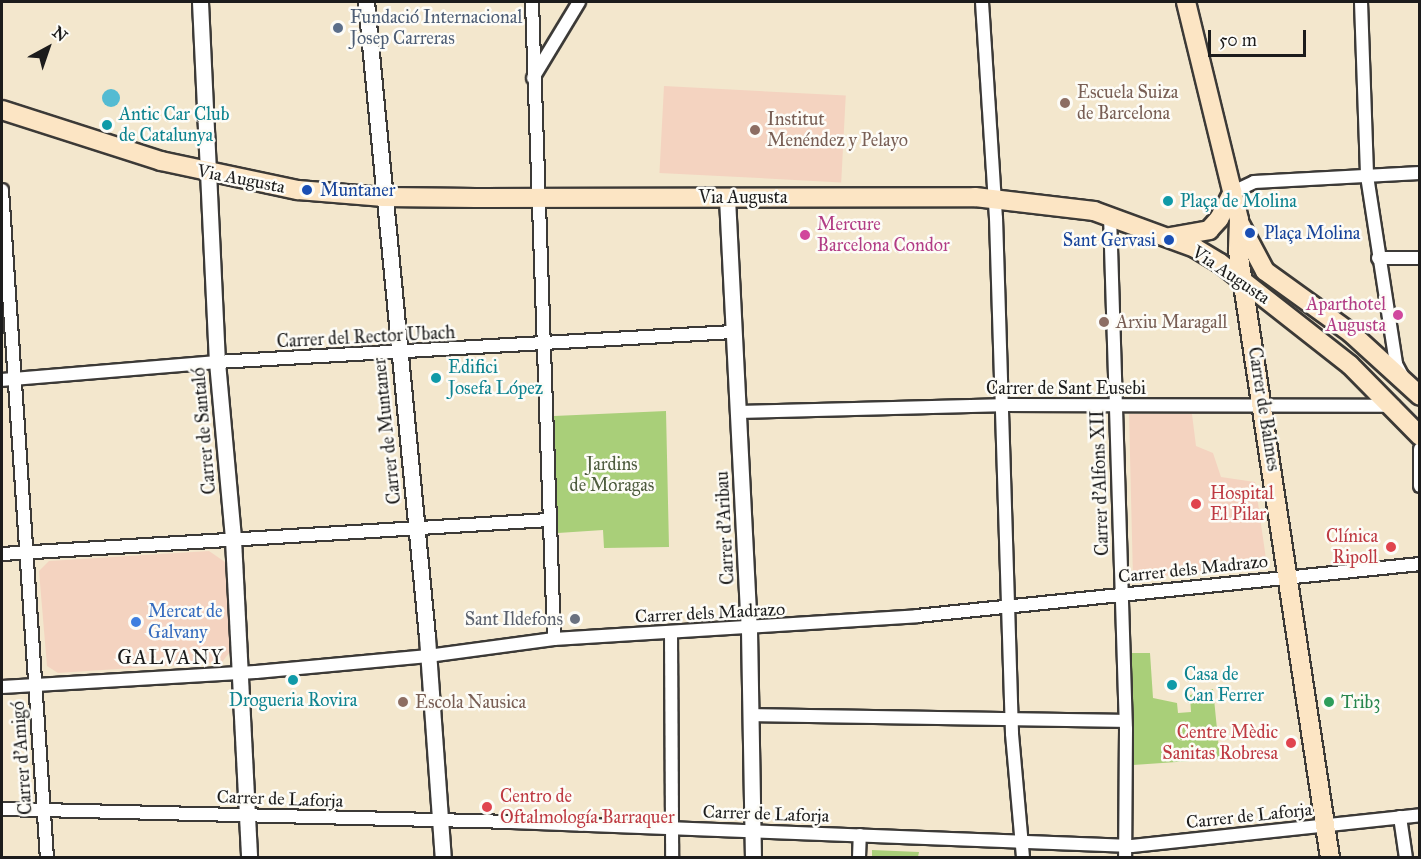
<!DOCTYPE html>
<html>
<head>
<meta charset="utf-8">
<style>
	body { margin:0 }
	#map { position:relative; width:1421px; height:859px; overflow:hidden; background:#f3e7cd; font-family:"IM FELL Great Primer",serif }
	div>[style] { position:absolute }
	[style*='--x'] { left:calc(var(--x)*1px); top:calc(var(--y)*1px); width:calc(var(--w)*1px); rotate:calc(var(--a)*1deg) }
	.built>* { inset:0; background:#f4d3c0; transform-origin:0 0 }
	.green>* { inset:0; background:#a9cf79 }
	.water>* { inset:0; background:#54bbd2 }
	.round { border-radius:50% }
	.roads { filter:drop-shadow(2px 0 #3c3a37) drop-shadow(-2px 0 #3c3a37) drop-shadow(0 2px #3c3a37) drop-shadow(0 -2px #3c3a37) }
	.minor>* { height:12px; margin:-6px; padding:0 6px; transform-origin:6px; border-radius:6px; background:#fff }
	.tertiary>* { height:15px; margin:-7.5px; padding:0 7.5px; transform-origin:7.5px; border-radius:7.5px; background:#fff }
	.secondary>* { height:18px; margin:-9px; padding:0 9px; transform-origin:9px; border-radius:9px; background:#fce5c4 }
	.dots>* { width:16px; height:16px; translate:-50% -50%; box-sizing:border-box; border:3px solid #fdfcf7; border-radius:50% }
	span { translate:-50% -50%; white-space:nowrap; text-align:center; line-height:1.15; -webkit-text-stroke:5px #fdfcf7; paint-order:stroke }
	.service-label { font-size:18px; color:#4e5e75 }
	.left { translate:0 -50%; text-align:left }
	.education-label { font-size:18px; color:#785e54 }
	.culture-label { font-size:18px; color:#0d838f }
	.street-label { font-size:18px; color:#1c1c1c }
	.transit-label { font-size:18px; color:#164399 }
	.right { translate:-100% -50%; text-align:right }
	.hotel-label { font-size:18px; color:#b23c85 }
	.park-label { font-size:18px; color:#4d5b3d }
	.health-label { font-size:18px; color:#be3a42 }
	.shop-label { font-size:18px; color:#366cbe }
	.worship-label { font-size:18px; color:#5b616d }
	.leisure-label { font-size:18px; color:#27864d }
	.neighbourhood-label { font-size:20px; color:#1c1c1c; letter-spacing:1.5px }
	.frame { position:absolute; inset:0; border:3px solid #1c1c1c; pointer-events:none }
	.north { position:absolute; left:18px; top:18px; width:60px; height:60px; -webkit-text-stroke:4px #fdfcf7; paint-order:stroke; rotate:40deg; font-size:16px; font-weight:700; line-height:24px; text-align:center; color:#1c1c1c }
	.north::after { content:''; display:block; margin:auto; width:21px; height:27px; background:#1c1c1c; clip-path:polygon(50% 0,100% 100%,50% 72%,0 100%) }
	.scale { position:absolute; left:1208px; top:30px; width:98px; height:27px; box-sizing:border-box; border:3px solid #1c1c1c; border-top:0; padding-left:8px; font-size:18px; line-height:21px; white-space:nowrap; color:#1c1c1c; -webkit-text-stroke:4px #fdfcf7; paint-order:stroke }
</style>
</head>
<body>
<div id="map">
	<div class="built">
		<div style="left:664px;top:86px;width:182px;height:87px;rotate:3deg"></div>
		<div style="clip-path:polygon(1129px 414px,1192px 414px,1196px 446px,1213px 453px,1221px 477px,1255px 482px,1267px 566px,1133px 579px)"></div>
		<div style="clip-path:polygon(209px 551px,225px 562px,230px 652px,222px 662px,58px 673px,47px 666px,39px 571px,49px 561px)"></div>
	</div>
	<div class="green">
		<div style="clip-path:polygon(666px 411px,669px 547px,604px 548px,603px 530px,558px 533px,554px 416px)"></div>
		<div style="clip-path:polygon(1131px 653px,1150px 653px,1153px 698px,1177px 703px,1178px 713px,1191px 712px,1190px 695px,1213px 689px,1220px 759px,1133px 765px)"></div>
		<div style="clip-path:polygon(872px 850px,919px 852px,918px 857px,872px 858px)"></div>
	</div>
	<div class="water">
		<div class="round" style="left:102px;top:89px;width:18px;height:18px"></div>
	</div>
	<div class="roads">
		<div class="minor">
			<div style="--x:532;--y:2;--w:637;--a:88.02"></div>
			<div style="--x:982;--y:2;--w:216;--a:86.3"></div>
			<div style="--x:996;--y:218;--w:516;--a:88.22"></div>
			<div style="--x:1012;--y:734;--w:124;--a:84.9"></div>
			<div style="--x:1361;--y:2;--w:174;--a:88"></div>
			<div style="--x:1367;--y:176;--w:190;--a:81.2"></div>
			<div style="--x:1396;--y:364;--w:15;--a:62"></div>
			<div style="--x:533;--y:78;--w:89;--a:-58.8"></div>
			<div style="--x:2;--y:190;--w:670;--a:86.15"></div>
			<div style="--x:1233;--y:192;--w:23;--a:-25"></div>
			<div style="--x:1254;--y:182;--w:166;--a:-3.1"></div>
			<div style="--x:1110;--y:215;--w:514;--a:88.22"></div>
			<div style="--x:1126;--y:729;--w:129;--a:90.4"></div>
			<div style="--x:1378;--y:258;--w:42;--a:0"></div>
			<div style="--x:2;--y:380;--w:216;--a:-4.8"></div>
			<div style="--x:217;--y:362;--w:517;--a:-3.33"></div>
			<div style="--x:738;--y:412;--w:262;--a:-1.5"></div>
			<div style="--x:1000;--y:405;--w:394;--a:0.1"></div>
			<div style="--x:1420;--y:449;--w:37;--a:90"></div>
			<div style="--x:2;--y:554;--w:547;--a:-3.56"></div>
			<div style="--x:671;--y:633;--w:225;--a:89.7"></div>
			<div style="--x:2;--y:687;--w:254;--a:-3.4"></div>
			<div style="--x:256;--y:672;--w:173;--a:-5.3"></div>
			<div style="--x:428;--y:656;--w:127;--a:-7.7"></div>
			<div style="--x:554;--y:639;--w:364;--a:-3.6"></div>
			<div style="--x:917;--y:616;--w:506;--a:-5.9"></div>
			<div style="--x:751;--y:715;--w:374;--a:0.9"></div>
			<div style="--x:2;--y:809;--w:509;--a:1.46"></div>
			<div style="--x:511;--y:822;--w:621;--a:2.21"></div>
			<div style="--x:1132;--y:846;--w:290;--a:-6.1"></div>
			<div style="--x:1400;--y:817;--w:41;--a:81.7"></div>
			<div style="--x:859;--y:858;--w:23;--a:-88"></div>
		</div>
		<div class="tertiary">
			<div style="--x:200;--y:2;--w:360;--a:87.3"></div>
			<div style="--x:217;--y:362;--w:178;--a:84.8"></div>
			<div style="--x:233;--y:539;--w:319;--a:87.1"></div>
			<div style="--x:366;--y:2;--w:638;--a:84.51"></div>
			<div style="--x:427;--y:637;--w:222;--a:85.9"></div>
			<div style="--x:727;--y:198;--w:433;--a:87.1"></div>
			<div style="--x:749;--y:630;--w:228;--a:89"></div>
		</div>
		<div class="secondary">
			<div style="--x:1186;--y:2;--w:224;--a:76.3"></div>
			<div style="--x:1239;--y:220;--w:31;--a:92"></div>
			<div style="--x:1238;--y:251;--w:614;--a:81.38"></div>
			<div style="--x:2;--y:110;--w:167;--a:17.8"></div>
			<div style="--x:161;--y:161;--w:140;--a:12"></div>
			<div style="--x:298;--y:190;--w:86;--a:4.7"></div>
			<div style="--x:384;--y:197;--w:92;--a:0.6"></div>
			<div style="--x:476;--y:198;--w:499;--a:-0.1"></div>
			<div style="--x:975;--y:197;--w:120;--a:6.7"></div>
			<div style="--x:1094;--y:211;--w:108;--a:20.1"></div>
			<div style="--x:1195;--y:248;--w:29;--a:31"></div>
			<div style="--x:1220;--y:263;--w:165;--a:38.1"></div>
			<div style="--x:1350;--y:365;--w:100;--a:45.4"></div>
			<div style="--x:1240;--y:224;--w:53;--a:62"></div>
			<div style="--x:1265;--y:271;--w:106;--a:35.8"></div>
			<div style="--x:1351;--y:333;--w:93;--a:42.4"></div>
			<div style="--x:1170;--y:237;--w:40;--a:-10"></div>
			<div style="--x:1209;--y:230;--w:15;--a:-48"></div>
			<div style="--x:1219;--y:219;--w:30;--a:-63"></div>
		</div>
	</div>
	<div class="dots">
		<div style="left:338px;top:28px;background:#5c6f8a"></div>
		<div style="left:1065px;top:103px;background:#8d6e63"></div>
		<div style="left:107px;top:125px;background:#0f9aa8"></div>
		<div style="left:755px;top:130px;background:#8d6e63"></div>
		<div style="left:307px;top:190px;background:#1a4fb4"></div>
		<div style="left:1168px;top:201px;background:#0f9aa8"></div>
		<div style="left:1250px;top:233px;background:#1a4fb4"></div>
		<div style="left:805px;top:235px;background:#d1479c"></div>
		<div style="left:1169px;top:240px;background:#1a4fb4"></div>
		<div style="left:1398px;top:315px;background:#d1479c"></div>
		<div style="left:1104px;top:322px;background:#8d6e63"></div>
		<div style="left:436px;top:378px;background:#0f9aa8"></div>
		<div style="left:1196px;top:504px;background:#e0444e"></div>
		<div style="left:1391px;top:547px;background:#e0444e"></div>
		<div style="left:575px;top:619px;background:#6b7280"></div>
		<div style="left:136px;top:622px;background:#3f7fe0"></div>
		<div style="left:293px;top:680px;background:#0f9aa8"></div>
		<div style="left:1172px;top:685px;background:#0f9aa8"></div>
		<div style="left:403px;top:702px;background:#8d6e63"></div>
		<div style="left:1329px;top:702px;background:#2e9e5b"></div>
		<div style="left:1291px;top:743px;background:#e0444e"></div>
		<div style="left:487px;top:807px;background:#e0444e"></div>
	</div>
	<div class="service-label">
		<span class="left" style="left:350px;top:28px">Fundació Internacional<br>Josep Carreras</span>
	</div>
	<div class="education-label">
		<span class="left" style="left:1077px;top:103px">Escuela Suiza<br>de Barcelona</span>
		<span class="left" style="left:767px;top:130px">Institut<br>Menéndez y Pelayo</span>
		<span class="left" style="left:1116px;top:322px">Arxiu Maragall</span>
		<span class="left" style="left:415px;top:702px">Escola Nausica</span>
	</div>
	<div class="culture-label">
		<span class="left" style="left:119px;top:125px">Antic Car Club<br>de Catalunya</span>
		<span class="left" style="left:1180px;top:201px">Plaça de Molina</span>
		<span class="left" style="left:448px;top:378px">Edifici<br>Josefa López</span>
		<span class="left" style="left:1184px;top:685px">Casa de<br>Can Ferrer</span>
		<span style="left:293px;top:700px">Drogueria Rovira</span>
	</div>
	<div class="street-label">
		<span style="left:241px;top:179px;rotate:11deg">Via Augusta</span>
		<span style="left:743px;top:197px">Via Augusta</span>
		<span style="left:1231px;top:275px;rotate:34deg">Via Augusta</span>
		<span style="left:366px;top:337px;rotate:-3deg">Carrer del Rector Ubach</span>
		<span style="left:1066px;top:388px">Carrer de Sant Eusebi</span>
		<span style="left:1264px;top:409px;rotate:81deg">Carrer de Balmes</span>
		<span style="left:204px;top:431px;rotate:-95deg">Carrer de Santaló</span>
		<span style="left:387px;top:431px;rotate:-96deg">Carrer de Muntaner</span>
		<span style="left:1100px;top:483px;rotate:-92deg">Carrer d'Alfons XII</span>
		<span style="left:725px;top:528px;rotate:-93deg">Carrer d'Aribau</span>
		<span style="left:1193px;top:569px;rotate:-6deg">Carrer dels Madrazo</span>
		<span style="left:710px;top:613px;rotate:-3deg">Carrer dels Madrazo</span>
		<span style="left:22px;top:758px;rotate:-94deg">Carrer d'Amigó</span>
		<span style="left:280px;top:799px;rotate:2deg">Carrer de Laforja</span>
		<span style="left:766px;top:814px;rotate:2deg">Carrer de Laforja</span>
		<span style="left:1249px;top:816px;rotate:-6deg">Carrer de Laforja</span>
	</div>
	<div class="transit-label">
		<span class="left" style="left:320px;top:190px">Muntaner</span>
		<span class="left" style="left:1264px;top:233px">Plaça Molina</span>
		<span class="right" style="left:1156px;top:240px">Sant Gervasi</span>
	</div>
	<div class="hotel-label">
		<span class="left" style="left:817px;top:235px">Mercure<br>Barcelona Condor</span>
		<span class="right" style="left:1386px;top:315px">Aparthotel<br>Augusta</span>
	</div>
	<div class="park-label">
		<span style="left:612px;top:475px">Jardins<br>de Moragas</span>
	</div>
	<div class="health-label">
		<span class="left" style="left:1210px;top:504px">Hospital<br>El Pilar</span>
		<span class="right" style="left:1378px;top:547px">Clínica<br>Ripoll</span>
		<span class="right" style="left:1278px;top:743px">Centre Mèdic<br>Sanitas Robresa</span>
		<span class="left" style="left:500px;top:807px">Centro de<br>Oftalmología Barraquer</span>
	</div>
	<div class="shop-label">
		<span class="left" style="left:148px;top:622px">Mercat de<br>Galvany</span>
	</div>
	<div class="worship-label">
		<span class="right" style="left:563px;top:619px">Sant Ildefons</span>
	</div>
	<div class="leisure-label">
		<span class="left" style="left:1341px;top:702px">Trib3</span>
	</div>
	<div class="neighbourhood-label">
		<span style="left:171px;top:657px">GALVANY</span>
	</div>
	<div class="frame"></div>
	<div class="north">N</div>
	<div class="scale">50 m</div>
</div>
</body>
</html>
